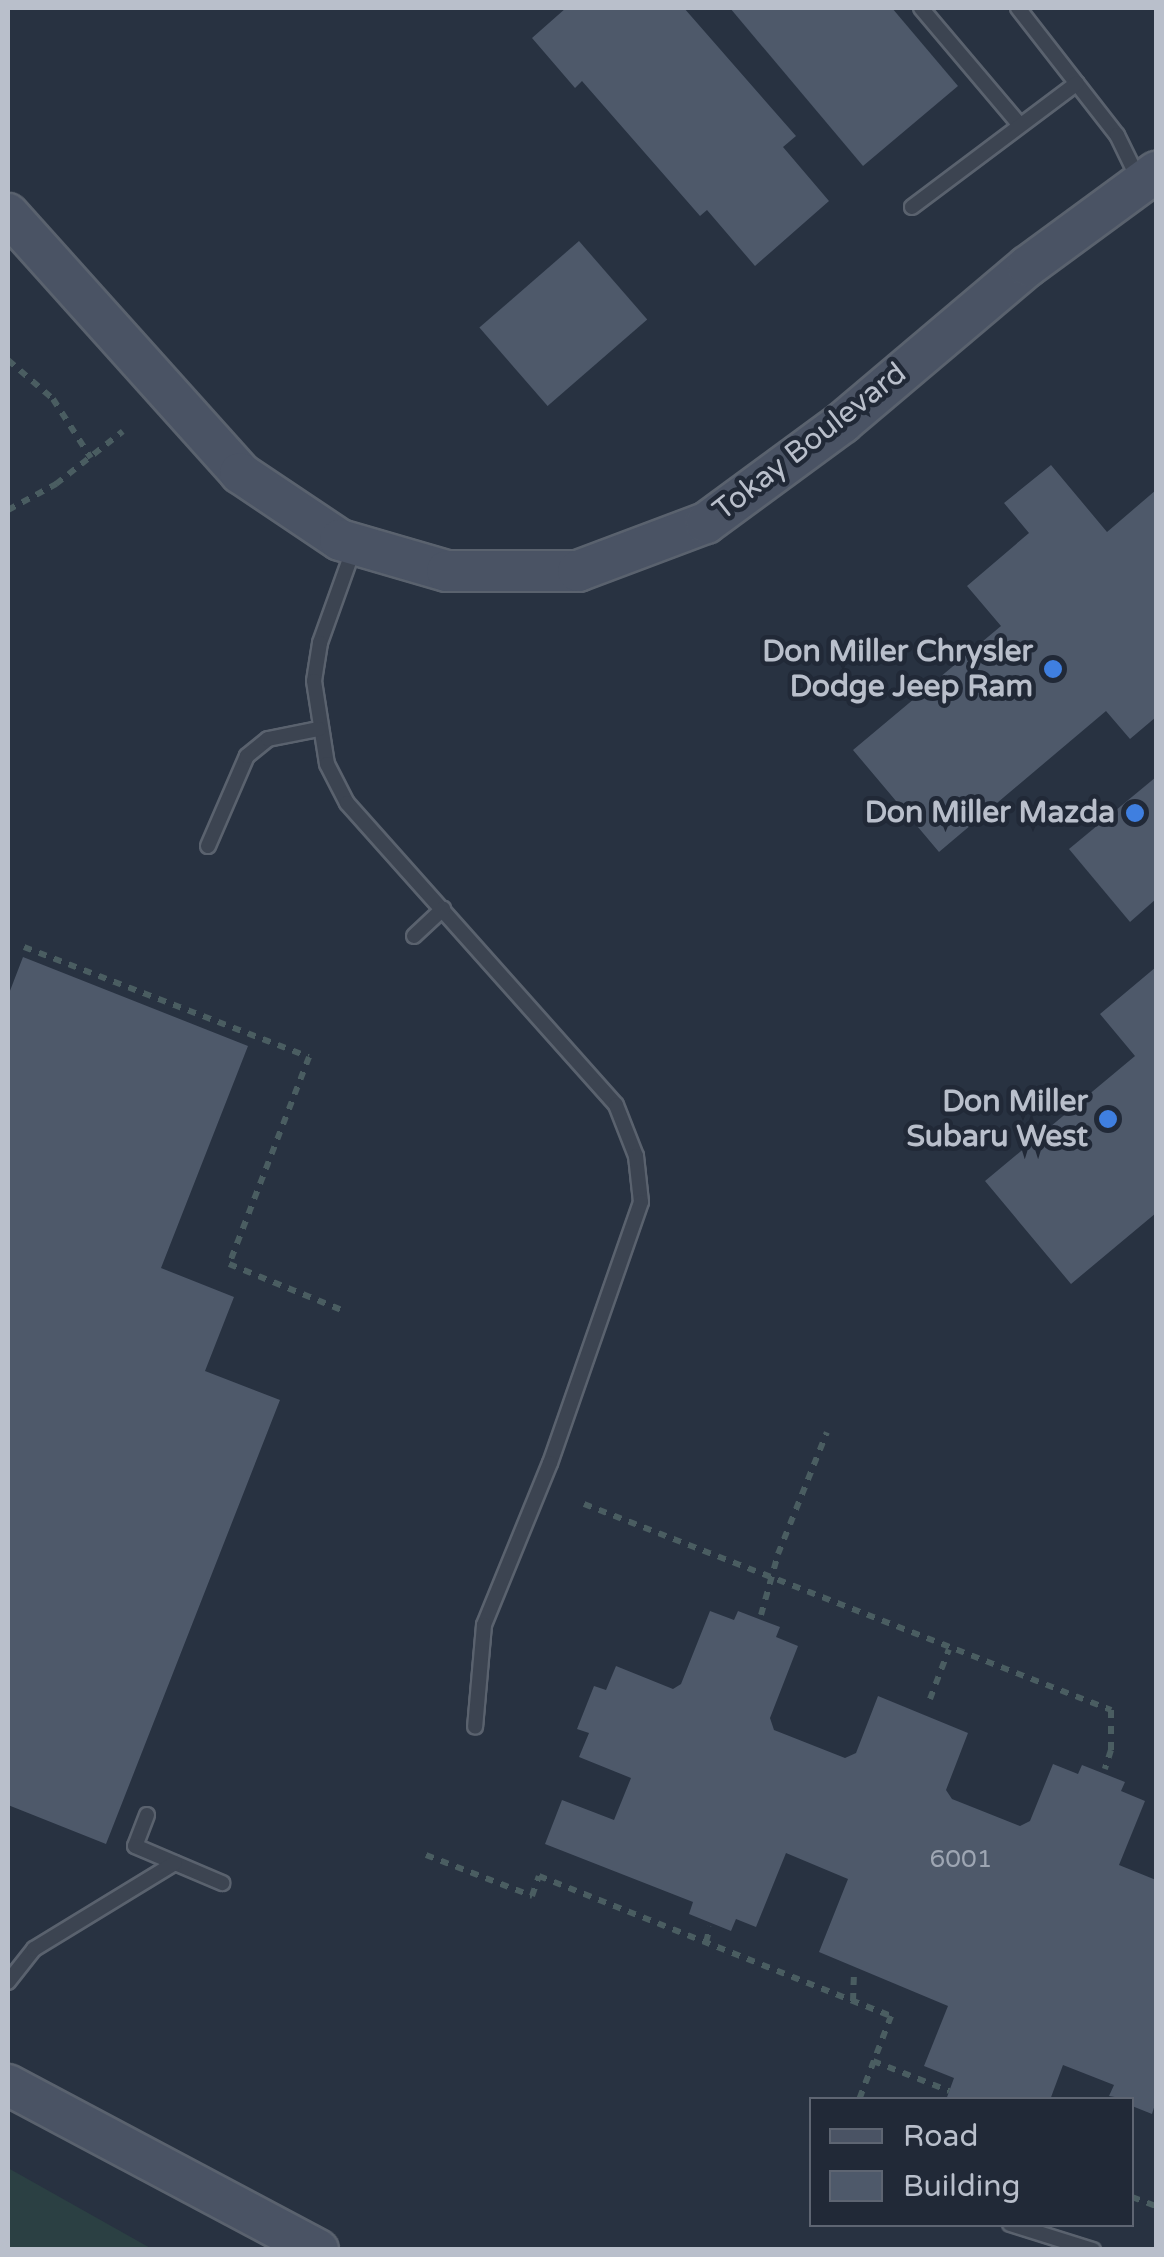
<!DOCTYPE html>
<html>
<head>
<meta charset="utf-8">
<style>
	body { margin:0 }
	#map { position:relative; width:1164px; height:2257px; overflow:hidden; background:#283241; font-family:"Varela Round",sans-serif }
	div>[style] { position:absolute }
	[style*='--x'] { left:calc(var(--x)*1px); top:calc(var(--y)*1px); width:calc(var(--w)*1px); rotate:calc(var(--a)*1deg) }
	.green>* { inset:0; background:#2b4043 }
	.building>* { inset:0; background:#4e596a; transform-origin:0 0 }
	.path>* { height:6px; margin-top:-3px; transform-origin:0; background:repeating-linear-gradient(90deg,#4a5d61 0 8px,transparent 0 16px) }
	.roads { filter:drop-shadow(2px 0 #5a626e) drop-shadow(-2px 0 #5a626e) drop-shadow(0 2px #5a626e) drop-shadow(0 -2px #5a626e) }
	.lane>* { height:14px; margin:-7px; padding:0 7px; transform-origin:7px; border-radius:7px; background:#3c4451 }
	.secondary>* { height:40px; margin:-20px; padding:0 20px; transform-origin:20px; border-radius:20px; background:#4a5364 }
	.dots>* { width:28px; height:28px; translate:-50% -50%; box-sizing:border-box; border:5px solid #212937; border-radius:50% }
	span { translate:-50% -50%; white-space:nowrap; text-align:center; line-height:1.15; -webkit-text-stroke:9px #212937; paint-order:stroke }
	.number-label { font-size:25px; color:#9ea6b3 }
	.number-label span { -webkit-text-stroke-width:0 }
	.street-label { font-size:30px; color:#b9bfcb }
	.poi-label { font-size:30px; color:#b9bfcb; font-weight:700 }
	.right { translate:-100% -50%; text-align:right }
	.frame { position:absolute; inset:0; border:10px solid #b9bfcb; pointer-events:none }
	.legend { position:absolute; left:809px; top:2097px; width:325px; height:130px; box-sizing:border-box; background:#212937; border:2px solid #5e6572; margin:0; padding:12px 18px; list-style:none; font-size:30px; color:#b9bfcb }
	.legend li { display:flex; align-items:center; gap:20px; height:50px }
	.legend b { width:50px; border:2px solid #5e6572 }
</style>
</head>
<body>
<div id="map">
	<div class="green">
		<div style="clip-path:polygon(8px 2168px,152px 2249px,8px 2249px)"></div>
	</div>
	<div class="building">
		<div style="clip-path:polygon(566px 8px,684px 8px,796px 136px,783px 147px,829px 201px,755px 266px,707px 210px,700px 216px,582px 81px,575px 88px,532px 38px)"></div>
		<div style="clip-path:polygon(730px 8px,892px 8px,958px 86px,863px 166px)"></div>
		<div style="left:579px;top:241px;width:104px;height:132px;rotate:49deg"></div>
		<div style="clip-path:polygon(1051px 465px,1107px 532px,1156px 490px,1156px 717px,1130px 739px,1106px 711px,939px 852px,853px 750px,1001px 626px,967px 586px,1029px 533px,1004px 503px)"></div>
		<div style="clip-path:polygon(1156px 777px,1156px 899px,1130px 922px,1069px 849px)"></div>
		<div style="clip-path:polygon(23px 957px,248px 1046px,161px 1268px,234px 1297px,205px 1371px,280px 1400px,106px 1844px,8px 1805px,8px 996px)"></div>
		<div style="clip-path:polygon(1156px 967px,1156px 1213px,1071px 1284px,985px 1181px,1135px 1056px,1100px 1014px)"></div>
		<div style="clip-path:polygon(710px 1611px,734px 1620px,738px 1611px,780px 1627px,776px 1637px,798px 1646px,770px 1718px,774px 1730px,845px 1758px,856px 1753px,878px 1696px,968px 1733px,946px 1790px,952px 1799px,1020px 1826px,1030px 1821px,1053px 1764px,1078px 1774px,1082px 1765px,1125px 1782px,1121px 1791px,1145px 1801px,1119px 1865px,1156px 1880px,1156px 2101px,1152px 2114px,1132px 2106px,1132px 2100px,1109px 2096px,1114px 2085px,1063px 2065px,1050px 2100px,946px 2100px,954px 2078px,924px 2066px,948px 2006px,819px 1952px,848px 1879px,786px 1853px,756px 1927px,736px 1919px,731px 1931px,689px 1914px,693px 1902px,545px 1844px,562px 1800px,614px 1820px,631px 1778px,579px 1757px,589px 1733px,577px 1729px,594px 1686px,606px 1690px,616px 1666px,673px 1689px,681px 1684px)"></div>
	</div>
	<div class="path">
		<div style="--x:8;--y:360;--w:60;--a:40.9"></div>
		<div style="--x:53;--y:399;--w:70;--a:57.2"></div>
		<div style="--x:8;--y:510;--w:55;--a:-28.4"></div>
		<div style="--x:56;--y:484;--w:85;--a:-38.3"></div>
		<div style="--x:24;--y:947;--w:305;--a:21.1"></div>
		<div style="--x:309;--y:1057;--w:222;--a:111.1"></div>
		<div style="--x:229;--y:1264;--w:124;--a:22.2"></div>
		<div style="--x:584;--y:1504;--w:566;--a:21.35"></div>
		<div style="--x:1111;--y:1710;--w:40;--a:90"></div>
		<div style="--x:1111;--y:1750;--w:20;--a:108"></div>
		<div style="--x:761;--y:1615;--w:63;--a:-74.4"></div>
		<div style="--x:778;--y:1554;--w:131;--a:-68.1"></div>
		<div style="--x:930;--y:1699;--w:53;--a:-69.2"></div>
		<div style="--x:426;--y:1855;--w:114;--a:21.1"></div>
		<div style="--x:532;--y:1896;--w:21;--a:-71"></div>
		<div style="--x:539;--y:1876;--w:379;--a:21.7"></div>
		<div style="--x:891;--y:2016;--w:90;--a:110.9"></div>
		<div style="--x:706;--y:1942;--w:16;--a:-75"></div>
		<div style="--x:853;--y:2001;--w:29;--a:-88"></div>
		<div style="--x:873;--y:2061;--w:82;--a:21.5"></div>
		<div style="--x:1132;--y:2197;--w:26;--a:21"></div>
	</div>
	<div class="roads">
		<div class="lane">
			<div style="--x:921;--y:8;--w:153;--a:49.8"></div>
			<div style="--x:1018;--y:8;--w:161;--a:52.1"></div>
			<div style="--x:1117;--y:135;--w:48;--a:64"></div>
			<div style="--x:912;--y:207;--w:206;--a:-36.9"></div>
			<div style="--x:355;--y:545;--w:104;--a:109.7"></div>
			<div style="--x:320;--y:643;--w:38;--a:99"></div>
			<div style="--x:314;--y:681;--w:84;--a:81.1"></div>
			<div style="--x:327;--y:764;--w:44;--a:62.9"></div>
			<div style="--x:347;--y:803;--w:404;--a:48.3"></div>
			<div style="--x:616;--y:1105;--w:55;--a:68.6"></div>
			<div style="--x:636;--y:1156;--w:46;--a:83.8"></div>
			<div style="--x:641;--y:1202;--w:276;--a:109.2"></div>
			<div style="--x:550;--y:1463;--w:175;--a:112.2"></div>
			<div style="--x:484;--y:1625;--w:102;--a:95"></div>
			<div style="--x:208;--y:846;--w:98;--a:-66.6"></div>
			<div style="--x:247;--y:756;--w:27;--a:-39"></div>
			<div style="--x:268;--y:739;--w:52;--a:-11.1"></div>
			<div style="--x:414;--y:936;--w:40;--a:-43"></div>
			<div style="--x:147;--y:1815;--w:33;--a:111"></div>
			<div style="--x:135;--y:1846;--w:95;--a:23"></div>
			<div style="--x:8;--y:1982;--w:42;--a:-51.8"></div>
			<div style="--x:34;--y:1949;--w:165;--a:-31.4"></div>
			<div style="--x:1010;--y:2224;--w:87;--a:17.4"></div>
		</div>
		<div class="secondary">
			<div style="--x:8;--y:214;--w:348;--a:48.1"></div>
			<div style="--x:240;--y:473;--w:120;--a:33.8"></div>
			<div style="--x:340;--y:540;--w:111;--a:16.2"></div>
			<div style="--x:447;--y:571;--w:131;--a:0"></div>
			<div style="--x:578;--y:571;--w:137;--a:-20.6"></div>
			<div style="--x:706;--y:523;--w:169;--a:-36.3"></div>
			<div style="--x:842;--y:423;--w:243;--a:-40.2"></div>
			<div style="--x:1028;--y:266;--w:159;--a:-36.3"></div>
			<div style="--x:8;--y:2085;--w:351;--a:28"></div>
		</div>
	</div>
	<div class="dots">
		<div style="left:1053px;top:669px;background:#3f7fe0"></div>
		<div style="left:1135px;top:813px;background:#3f7fe0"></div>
		<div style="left:1108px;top:1119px;background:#3f7fe0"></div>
	</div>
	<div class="number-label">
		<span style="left:961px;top:1859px">6001</span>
	</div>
	<div class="street-label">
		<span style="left:810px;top:442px;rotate:-38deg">Tokay Boulevard</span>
	</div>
	<div class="poi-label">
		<span class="right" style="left:1033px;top:669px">Don Miller Chrysler<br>Dodge Jeep Ram</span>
		<span class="right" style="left:1115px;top:813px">Don Miller Mazda</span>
		<span class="right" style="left:1088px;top:1119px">Don Miller<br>Subaru West</span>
	</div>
	<div class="frame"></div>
	<ul class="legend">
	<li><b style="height:12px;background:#4a5364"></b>Road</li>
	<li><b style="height:28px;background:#4e596a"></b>Building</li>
	</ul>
</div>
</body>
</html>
